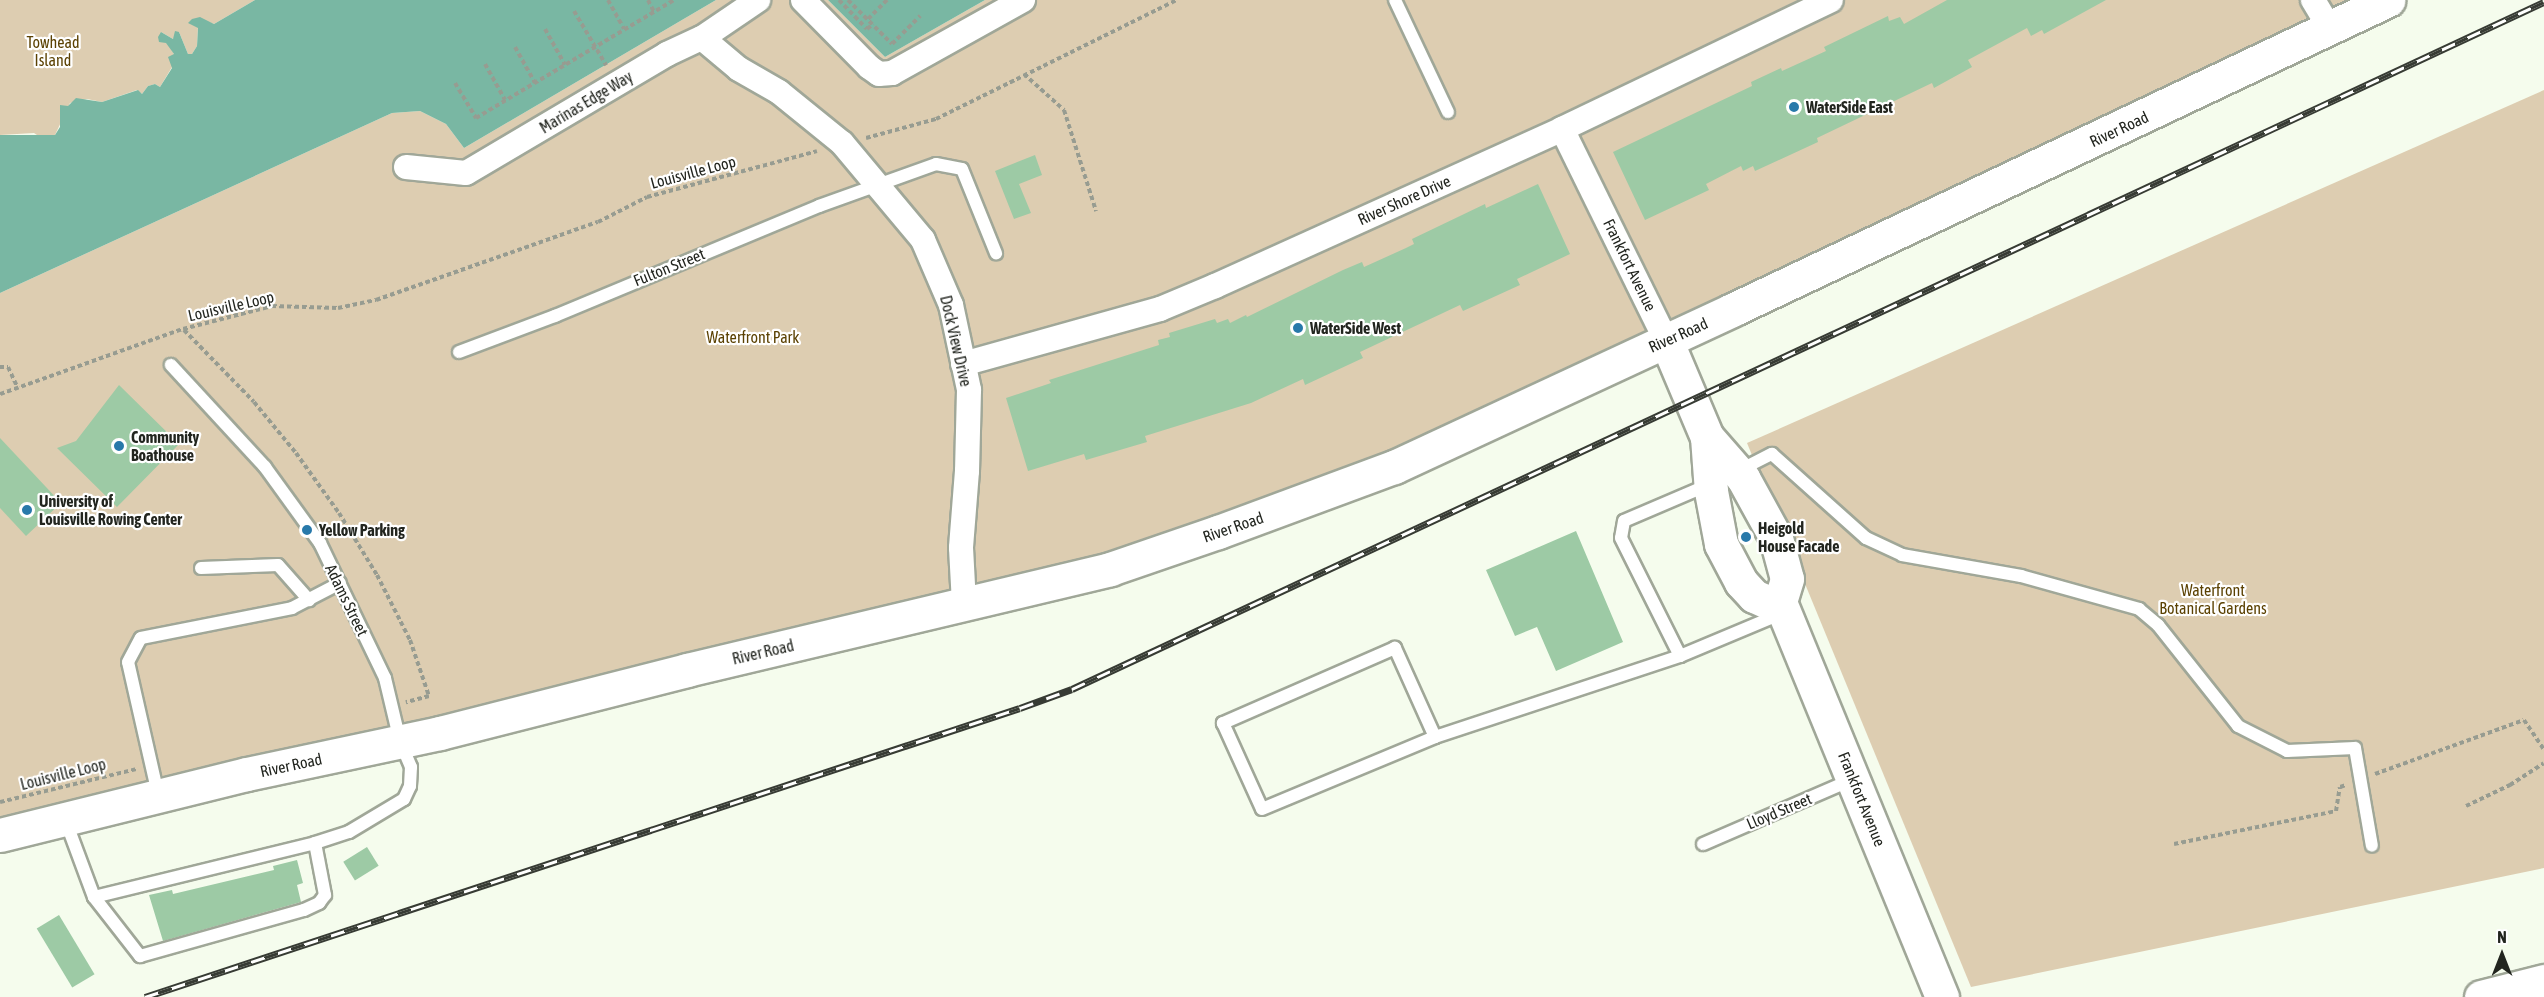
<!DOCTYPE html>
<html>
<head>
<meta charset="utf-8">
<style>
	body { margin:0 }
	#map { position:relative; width:2544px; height:997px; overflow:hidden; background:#f5fced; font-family:"Asap Condensed",sans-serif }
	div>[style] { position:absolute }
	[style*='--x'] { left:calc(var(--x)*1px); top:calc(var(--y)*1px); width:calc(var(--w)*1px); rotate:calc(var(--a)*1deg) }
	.green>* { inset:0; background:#ddcdb1 }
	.water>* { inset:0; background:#79b7a3 }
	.building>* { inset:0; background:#9dcaa5; transform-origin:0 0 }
	.path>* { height:4px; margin-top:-2px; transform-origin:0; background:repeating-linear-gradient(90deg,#979c91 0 4.5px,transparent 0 7.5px) }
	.roads { filter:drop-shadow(2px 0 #a0a798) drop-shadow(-2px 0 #a0a798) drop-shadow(0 2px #a0a798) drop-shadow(0 -2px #a0a798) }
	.lane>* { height:12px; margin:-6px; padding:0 6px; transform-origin:6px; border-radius:6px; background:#fff }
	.street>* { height:24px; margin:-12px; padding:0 12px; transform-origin:12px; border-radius:12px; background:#fff }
	.secondary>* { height:33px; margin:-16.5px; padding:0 16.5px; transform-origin:16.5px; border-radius:16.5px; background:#fff }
	.highway>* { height:33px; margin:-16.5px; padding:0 16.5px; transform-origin:16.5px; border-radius:16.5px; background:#fff }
	.rail>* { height:7px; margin-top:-3.5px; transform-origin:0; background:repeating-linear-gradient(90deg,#fff 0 14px,#373b34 0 28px); box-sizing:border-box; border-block:2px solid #373b34 }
	.dots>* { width:16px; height:16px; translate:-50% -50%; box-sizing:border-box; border:3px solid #fff; border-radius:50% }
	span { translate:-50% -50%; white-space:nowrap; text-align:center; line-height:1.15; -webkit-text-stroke:4.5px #fff; paint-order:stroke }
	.park-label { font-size:16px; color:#5b4102 }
	.street-label { font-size:16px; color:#22251f }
	.poi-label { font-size:16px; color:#22251f; font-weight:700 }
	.left { translate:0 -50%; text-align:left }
	.north { position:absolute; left:2472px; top:925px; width:60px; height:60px; -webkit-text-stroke:4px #fff; paint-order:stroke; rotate:0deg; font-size:16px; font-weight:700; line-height:24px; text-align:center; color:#22251f }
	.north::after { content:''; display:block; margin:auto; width:21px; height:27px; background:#22251f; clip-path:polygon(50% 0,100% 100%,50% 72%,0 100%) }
</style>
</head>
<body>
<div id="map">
	<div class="green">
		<div style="clip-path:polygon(0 0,255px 0,214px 24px,203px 20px,198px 27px,197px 46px,192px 54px,188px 54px,179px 32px,173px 39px,161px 32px,174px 54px,172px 67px,160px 87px,155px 84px,148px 86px,142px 94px,137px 90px,102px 102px,87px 99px,70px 103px,55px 135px,40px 137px,34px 133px,0 135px)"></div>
		<div style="clip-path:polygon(716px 0,828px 0,885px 57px,985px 0,2350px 0,1666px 340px,1110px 569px,0 840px,0 293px,392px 113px,420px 111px,446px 124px,464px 148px)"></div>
		<div style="clip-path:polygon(2544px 90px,2544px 868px,1971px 987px,1747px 443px)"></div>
	</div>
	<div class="water">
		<div style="clip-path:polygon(255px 0,716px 0,464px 148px,446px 124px,420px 111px,392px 113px,0 293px,0 135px,55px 135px,60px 127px,60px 105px,68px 106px,76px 98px,102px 102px,138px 90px,142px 94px,148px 86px,155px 84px,160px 87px,172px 68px,168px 57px,174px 54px,166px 43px,159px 42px,158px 37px,161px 32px,173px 39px,175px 31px,179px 32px,188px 54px,192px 54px,197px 46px,198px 28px,188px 23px,192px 19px,200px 17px,214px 24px)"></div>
		<div style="clip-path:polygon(828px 0,985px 0,885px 57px)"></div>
	</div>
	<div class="building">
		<div style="clip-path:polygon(1947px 0,2106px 0,2044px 34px,2042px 30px,2031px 36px,2027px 28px,1968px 60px,1972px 67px,1934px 88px,1932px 83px,1817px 138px,1818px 142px,1755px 171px,1753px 166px,1743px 171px,1741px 166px,1706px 184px,1709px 190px,1645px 220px,1613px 152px,1752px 86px,1751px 82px,1781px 68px,1782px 71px,1826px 51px,1824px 47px,1888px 16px,1889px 21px,1900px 17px,1904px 24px)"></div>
		<div style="clip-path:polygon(1035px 155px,1042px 175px,1019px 184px,1031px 213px,1014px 219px,995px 171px)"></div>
		<div style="clip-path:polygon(1538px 184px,1570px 254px,1517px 279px,1520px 285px,1463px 311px,1460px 305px,1360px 352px,1363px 358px,1305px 385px,1303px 379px,1251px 403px,1145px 436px,1147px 442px,1086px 460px,1084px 454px,1028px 471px,1006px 398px,1051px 383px,1049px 380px,1159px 345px,1158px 340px,1170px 337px,1169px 333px,1215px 319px,1217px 323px,1228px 319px,1230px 323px,1246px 315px,1247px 317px,1343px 270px,1362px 262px,1364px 267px,1406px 248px,1414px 244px,1412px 239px,1485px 204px,1486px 208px)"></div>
		<div style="clip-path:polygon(119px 385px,179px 444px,117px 507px,57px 448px,76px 441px)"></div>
		<div style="clip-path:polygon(0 438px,61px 503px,26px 536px,0 508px)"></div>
		<div style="clip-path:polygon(1576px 531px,1623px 642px,1556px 671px,1537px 627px,1515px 636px,1486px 570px)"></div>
		<div style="left:367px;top:847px;width:22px;height:28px;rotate:58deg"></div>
		<div style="clip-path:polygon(297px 860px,303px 883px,297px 885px,301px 902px,163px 941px,149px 895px,172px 890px,173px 894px,274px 870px,273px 866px)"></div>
		<div style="left:59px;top:915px;width:69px;height:26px;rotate:59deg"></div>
	</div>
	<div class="path">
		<div style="--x:608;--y:0;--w:33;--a:61"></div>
		<div style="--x:648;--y:0;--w:13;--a:63"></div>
		<div style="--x:839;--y:0;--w:40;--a:46"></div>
		<div style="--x:867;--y:29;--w:8;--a:-40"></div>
		<div style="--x:848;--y:0;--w:62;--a:45"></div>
		<div style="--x:892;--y:44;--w:40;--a:-45"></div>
		<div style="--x:574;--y:11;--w:63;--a:59.3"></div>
		<div style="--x:868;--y:19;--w:27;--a:-45"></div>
		<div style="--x:545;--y:29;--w:41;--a:60.9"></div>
		<div style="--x:515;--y:47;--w:41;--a:60.9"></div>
		<div style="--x:485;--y:64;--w:41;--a:60.9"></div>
		<div style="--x:1024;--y:74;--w:54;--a:42"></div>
		<div style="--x:1064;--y:110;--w:106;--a:72.4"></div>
		<div style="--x:455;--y:83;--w:41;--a:59"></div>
		<div style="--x:476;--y:118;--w:230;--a:-30.8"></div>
		<div style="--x:866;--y:138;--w:73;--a:-15.2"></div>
		<div style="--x:936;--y:119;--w:269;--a:-26.3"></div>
		<div style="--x:184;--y:330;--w:100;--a:45.8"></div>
		<div style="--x:254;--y:402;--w:66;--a:50.5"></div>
		<div style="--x:296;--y:453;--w:74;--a:54.4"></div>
		<div style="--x:339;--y:513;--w:73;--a:58.5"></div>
		<div style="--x:377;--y:575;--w:73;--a:63.1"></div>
		<div style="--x:410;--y:640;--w:59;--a:71.3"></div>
		<div style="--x:429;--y:696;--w:24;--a:165"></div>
		<div style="--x:0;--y:367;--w:8;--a:0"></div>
		<div style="--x:8;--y:367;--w:23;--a:65"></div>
		<div style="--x:0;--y:394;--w:194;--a:-19.6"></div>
		<div style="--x:183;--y:329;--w:92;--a:-14.5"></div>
		<div style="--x:272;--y:306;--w:66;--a:1.7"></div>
		<div style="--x:338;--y:308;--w:39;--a:-12"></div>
		<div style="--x:376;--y:300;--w:235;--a:-19.4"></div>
		<div style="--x:598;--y:222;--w:55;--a:-27"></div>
		<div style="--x:647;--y:197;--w:176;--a:-15.1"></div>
		<div style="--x:2375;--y:774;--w:158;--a:-19.9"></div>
		<div style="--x:2524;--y:720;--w:36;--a:56"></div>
		<div style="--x:0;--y:802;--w:140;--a:-13.6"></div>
		<div style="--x:2466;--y:806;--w:49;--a:-25.5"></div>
		<div style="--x:2510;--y:785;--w:40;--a:-32.9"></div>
		<div style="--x:2174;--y:844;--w:165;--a:-11.5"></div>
		<div style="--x:2336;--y:811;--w:24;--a:-81"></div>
		<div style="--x:2340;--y:787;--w:6;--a:-18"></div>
	</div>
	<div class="roads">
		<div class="lane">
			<div style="--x:1395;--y:0;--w:124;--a:64.7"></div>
			<div style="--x:459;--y:352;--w:103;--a:-20.6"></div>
			<div style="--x:555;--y:316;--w:286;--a:-22.6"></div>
			<div style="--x:819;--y:206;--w:124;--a:-19.7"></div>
			<div style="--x:936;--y:164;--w:26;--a:11"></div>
			<div style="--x:962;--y:169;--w:91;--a:68"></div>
			<div style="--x:1740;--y:470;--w:36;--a:-27"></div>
			<div style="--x:1772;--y:454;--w:126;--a:41.8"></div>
			<div style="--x:1866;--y:538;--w:40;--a:25"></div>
			<div style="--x:1902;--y:555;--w:121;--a:10"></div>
			<div style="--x:2021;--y:576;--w:123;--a:15.6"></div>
			<div style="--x:2139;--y:609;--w:25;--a:40"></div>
			<div style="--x:2158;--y:625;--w:129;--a:51.6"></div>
			<div style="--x:2238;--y:726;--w:55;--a:27"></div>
			<div style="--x:2287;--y:751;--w:68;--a:-2.5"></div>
			<div style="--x:2355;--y:748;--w:99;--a:80.2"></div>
			<div style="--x:1708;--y:485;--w:91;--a:156.8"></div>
			<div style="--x:1624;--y:521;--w:17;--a:100"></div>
			<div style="--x:1621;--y:538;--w:132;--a:63.4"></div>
			<div style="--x:1680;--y:656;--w:112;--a:-22.7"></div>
			<div style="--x:201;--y:568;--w:77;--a:-2.2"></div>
			<div style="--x:278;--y:565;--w:47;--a:48.5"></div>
			<div style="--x:1435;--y:737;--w:98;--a:-114.2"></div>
			<div style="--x:1395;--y:648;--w:188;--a:156.4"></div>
			<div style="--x:1223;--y:723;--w:94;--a:65.6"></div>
			<div style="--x:1262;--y:809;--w:187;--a:-22.6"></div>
			<div style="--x:1435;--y:737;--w:258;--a:-18.3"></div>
			<div style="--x:158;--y:794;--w:135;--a:-102.8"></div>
			<div style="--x:128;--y:662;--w:27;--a:-62"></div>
			<div style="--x:141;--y:638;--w:154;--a:-11.2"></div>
			<div style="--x:292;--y:608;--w:54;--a:-27.5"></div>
			<div style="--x:65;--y:819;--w:83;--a:69.6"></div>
			<div style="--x:94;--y:897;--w:228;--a:-13.7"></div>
			<div style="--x:315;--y:843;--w:36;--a:-18"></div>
			<div style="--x:349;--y:832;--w:64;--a:-31"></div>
			<div style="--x:404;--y:799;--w:14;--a:-65"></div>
			<div style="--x:410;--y:786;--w:19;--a:-87"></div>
			<div style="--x:411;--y:767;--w:28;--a:-113"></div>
			<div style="--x:400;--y:741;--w:65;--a:-103.4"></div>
			<div style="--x:385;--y:678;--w:150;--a:-115.7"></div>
			<div style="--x:320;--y:543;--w:94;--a:-125.9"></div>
			<div style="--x:265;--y:467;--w:139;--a:-132.7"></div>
			<div style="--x:1703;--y:844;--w:161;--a:-23.4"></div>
			<div style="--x:94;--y:897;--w:75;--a:52.1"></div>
			<div style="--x:140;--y:956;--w:170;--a:-15.7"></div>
			<div style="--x:304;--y:910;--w:17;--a:-25"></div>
			<div style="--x:319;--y:903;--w:10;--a:-53"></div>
			<div style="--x:325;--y:895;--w:53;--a:-100.9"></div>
		</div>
		<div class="street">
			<div style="--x:803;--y:0;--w:94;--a:45.4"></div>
			<div style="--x:869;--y:67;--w:12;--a:35"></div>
			<div style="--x:879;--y:74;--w:13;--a:-4"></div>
			<div style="--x:892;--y:73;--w:150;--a:-29.1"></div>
			<div style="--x:2313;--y:0;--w:33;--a:59"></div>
			<div style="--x:702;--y:38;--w:48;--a:40"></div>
			<div style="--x:739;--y:69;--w:46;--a:29.9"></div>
			<div style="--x:779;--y:92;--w:81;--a:39"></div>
			<div style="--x:842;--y:143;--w:126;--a:50.1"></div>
			<div style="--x:923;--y:240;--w:71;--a:66.7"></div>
			<div style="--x:951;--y:305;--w:87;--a:78"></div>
			<div style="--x:969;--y:390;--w:81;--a:91.4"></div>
			<div style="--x:967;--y:471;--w:77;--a:94.5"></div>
			<div style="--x:961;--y:548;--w:56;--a:86.9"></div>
			<div style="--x:1562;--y:129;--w:235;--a:63.8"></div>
			<div style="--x:406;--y:167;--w:60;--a:5.7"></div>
			<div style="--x:466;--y:173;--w:234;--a:-30.6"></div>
			<div style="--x:667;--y:54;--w:38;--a:-25"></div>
			<div style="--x:702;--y:38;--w:68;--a:-34.2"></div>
			<div style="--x:963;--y:364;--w:205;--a:-15.6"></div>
			<div style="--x:1160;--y:309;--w:60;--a:-22.7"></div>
			<div style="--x:1215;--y:286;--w:381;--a:-24.3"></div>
			<div style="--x:1562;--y:129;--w:298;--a:-25.6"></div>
		</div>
		<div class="secondary">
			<div style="--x:1666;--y:340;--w:105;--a:67.1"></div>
			<div style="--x:1707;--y:437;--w:54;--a:85.8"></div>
			<div style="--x:1711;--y:491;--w:54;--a:79.3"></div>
			<div style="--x:1721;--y:544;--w:43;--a:62.2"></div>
			<div style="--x:1741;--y:582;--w:19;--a:47"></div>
			<div style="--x:1754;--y:596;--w:17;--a:24"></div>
			<div style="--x:1770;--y:603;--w:10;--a:-6"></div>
			<div style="--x:1707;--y:437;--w:55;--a:48.7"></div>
			<div style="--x:1743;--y:478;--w:68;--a:61.2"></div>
			<div style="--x:1776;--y:538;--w:42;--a:75"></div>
			<div style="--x:1787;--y:579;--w:24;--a:107"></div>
			<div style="--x:1780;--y:602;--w:427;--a:67.7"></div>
			<div style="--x:0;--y:835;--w:254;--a:-13.9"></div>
			<div style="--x:247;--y:774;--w:197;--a:-12"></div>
			<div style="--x:440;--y:733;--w:255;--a:-14.3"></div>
			<div style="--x:687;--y:670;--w:435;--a:-13.4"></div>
			<div style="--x:1110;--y:569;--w:114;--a:-18.9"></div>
			<div style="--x:1218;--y:532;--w:188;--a:-20.3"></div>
			<div style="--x:1394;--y:467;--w:373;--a:-24.9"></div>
			<div style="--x:1732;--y:310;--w:726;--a:-25.29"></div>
		</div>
		<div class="highway">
			<div style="--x:2481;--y:997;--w:65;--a:-14.3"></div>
		</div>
	</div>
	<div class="rail">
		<div style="--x:145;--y:997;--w:921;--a:-18.28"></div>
		<div style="--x:1020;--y:708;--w:55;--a:-20.1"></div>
		<div style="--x:1072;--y:689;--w:1624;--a:-25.02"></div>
	</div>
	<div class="dots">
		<div style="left:1794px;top:107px;background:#2879aa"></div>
		<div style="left:1298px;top:328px;background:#2879aa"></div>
		<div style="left:119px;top:446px;background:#2879aa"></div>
		<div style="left:27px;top:510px;background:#2879aa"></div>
		<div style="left:307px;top:530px;background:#2879aa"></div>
		<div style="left:1746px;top:537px;background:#2879aa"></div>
	</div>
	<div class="park-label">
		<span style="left:53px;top:51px">Towhead<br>Island</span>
		<span style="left:753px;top:337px">Waterfront Park</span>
		<span style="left:2213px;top:599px">Waterfront<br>Botanical Gardens</span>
	</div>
	<div class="street-label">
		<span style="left:586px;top:102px;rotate:-31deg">Marinas Edge Way</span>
		<span style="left:2119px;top:129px;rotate:-25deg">River Road</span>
		<span style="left:693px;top:172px;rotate:-15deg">Louisville Loop</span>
		<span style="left:1404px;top:200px;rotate:-24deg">River Shore Drive</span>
		<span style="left:1630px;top:265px;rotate:64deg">Frankfort Avenue</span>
		<span style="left:669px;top:267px;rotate:-22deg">Fulton Street</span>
		<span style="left:231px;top:306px;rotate:-13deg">Louisville Loop</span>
		<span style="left:1678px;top:335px;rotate:-24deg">River Road</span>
		<span style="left:956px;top:341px;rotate:77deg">Dock View Drive</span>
		<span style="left:1233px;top:527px;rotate:-19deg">River Road</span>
		<span style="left:347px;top:600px;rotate:64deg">Adams Street</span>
		<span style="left:763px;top:652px;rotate:-13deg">River Road</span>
		<span style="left:291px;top:765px;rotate:-12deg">River Road</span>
		<span style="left:63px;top:774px;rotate:-14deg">Louisville Loop</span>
		<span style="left:1862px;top:799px;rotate:68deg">Frankfort Avenue</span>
		<span style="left:1779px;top:811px;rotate:-23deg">Lloyd Street</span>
	</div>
	<div class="poi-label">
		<span class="left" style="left:1806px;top:107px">WaterSide East</span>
		<span class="left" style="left:1310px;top:328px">WaterSide West</span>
		<span class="left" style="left:131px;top:446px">Community<br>Boathouse</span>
		<span class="left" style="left:39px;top:510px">University of<br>Louisville Rowing Center</span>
		<span class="left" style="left:1758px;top:537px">Heigold<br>House Facade</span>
		<span class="left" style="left:319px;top:530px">Yellow Parking</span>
	</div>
	<div class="north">N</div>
</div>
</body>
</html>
